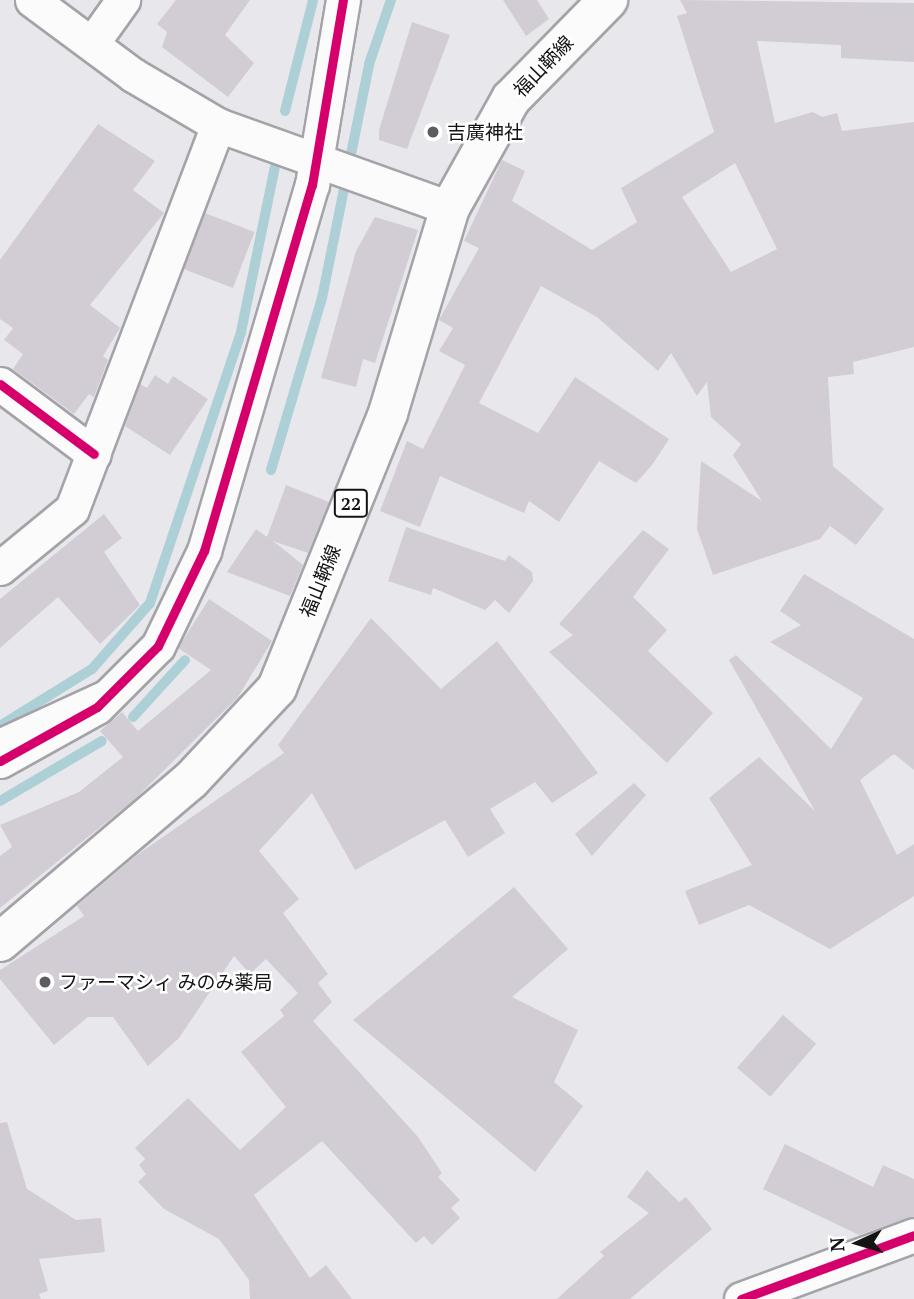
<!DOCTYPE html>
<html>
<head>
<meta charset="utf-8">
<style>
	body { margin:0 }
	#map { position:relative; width:914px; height:1299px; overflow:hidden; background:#e7e7ec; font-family:"PT Serif","Noto Sans JP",serif }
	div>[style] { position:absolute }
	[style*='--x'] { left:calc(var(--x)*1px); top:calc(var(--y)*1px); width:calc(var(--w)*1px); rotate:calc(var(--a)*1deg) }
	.stream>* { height:10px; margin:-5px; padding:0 5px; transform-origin:5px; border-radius:5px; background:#adcfd6 }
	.building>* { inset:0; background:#d2cdd5; transform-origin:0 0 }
	.roads { filter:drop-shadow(2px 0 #a4a4a8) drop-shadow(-2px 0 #a4a4a8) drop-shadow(0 2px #a4a4a8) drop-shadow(0 -2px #a4a4a8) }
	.lane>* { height:16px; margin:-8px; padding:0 8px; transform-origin:8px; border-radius:8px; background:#fbfbfc }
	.street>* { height:33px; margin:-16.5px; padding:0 16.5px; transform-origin:16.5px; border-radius:16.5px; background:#fbfbfc }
	.primary>* { height:38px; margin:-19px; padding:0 19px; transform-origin:19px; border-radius:19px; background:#fbfbfc }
	.cycleway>* { height:9px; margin:-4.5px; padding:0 4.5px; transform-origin:4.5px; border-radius:4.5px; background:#d6006c }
	.dots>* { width:19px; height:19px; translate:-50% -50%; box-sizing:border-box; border:4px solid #fff; border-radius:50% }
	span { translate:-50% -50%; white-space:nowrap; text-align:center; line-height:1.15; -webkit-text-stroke:5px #fff; paint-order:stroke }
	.shield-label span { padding:2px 5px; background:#fff; border:2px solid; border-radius:5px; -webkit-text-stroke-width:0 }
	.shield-label { font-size:18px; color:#131316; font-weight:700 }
	.street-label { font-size:19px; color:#131316 }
	.poi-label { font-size:19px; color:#131316 }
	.left { translate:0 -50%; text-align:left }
	.north { position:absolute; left:823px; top:1208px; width:70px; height:70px; -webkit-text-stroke:5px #fff; paint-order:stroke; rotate:266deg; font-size:19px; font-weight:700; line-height:28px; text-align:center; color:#131316 }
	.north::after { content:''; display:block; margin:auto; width:24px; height:32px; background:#131316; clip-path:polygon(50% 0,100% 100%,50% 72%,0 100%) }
</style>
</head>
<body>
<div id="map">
	<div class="stream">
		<div style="--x:285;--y:111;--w:114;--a:-75.8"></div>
		<div style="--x:271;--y:470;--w:179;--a:-73.5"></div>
		<div style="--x:322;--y:298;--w:239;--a:-78.6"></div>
		<div style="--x:369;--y:64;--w:68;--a:-71"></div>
		<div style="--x:133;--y:717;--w:77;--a:-47.6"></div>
		<div style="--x:0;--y:726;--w:108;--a:-31.8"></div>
		<div style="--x:92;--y:669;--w:88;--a:-48.7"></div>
		<div style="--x:150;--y:603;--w:286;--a:-71.4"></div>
		<div style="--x:241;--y:332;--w:168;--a:-78.4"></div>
		<div style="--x:0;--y:801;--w:118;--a:-30.5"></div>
	</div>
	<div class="building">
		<div style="clip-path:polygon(176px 0,250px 0,225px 35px,254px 63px,228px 97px,162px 47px,167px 32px,157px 24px)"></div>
		<div style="clip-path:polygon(503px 0,537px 0,549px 19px,526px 36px)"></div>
		<div style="clip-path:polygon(evenodd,680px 0,914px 3px,914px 62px,841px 58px,841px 45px,757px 41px,775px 123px,813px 112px,822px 117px,837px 113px,842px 131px,914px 122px,914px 347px,853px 362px,854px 374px,828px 377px,833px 466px,884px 509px,856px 545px,830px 526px,820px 539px,713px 575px,697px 529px,701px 461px,762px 501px,733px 455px,741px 444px,711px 417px,707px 382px,697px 396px,671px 353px,658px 371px,597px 317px,541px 286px,479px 403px,538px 433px,575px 377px,669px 439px,652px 465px,636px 483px,599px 461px,559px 522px,529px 501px,524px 513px,440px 476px,420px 527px,380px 511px,407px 441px,423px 449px,465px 365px,439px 351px,453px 328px,439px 320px,479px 248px,464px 241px,502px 160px,525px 171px,512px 201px,592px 250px,637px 222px,621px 188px,714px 132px,677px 16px,687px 13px,680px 0,735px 163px,777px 249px,731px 272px,682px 197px,735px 163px)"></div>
		<div style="clip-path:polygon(412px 22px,450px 35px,407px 149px,379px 140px,379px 130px)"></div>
		<div style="clip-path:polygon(98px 124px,155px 161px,133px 190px,164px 213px,90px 305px,120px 328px,103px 356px,108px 360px,94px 397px,89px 394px,74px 414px,13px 369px,23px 354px,4px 340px,13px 328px,0 319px,0 260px)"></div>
		<div style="left:205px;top:213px;width:53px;height:60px;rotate:21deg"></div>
		<div style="clip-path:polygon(375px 217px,418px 230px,375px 363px,363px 359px,356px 387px,321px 378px,356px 251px)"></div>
		<div style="clip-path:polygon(155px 375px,168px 384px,173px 376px,208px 399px,170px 455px,125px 426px,140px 384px,147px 388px)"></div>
		<div style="clip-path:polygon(286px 485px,329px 502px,308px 553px,273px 541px,303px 565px,290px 596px,227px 572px,256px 529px,267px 537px)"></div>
		<div style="clip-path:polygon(104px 514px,122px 538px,104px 552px,140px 605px,100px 644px,58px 597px,0 648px,0 599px)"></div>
		<div style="clip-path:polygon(406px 527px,505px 561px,509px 555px,532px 572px,533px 581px,509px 613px,495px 600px,485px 610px,433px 588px,431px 595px,388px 581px)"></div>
		<div style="clip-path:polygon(643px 530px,669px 549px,633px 597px,667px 630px,648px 651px,713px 713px,667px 763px,549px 652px,573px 635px,559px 624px)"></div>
		<div style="clip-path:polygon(804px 574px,914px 639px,914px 770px,894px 754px,860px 780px,897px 855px,914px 844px,914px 896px,830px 949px,749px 905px,699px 925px,685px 891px,752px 865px,709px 798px,759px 757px,815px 811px,729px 660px,736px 655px,831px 749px,863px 698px,770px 642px,801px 625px,780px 611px)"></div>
		<div style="clip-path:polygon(209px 599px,272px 641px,238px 697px,135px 799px,0 908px,0 856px,12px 847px,0 825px,79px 792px,123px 757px,100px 731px,122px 712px,138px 731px,211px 670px,178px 648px)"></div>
		<div style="clip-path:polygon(371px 618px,441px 689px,497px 641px,598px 773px,552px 803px,535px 782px,490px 809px,505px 833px,468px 857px,445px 820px,355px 870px,312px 793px,259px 851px,299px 899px,283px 913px,328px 974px,318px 983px,332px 1002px,313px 1021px,418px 1137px,442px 1173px,438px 1177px,460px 1200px,451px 1208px,460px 1218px,432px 1245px,424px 1236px,416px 1243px,322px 1141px,254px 1195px,310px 1278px,326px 1265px,352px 1299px,250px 1299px,249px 1280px,219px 1239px,164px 1209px,138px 1182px,146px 1174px,139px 1165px,145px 1159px,135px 1148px,188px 1098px,240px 1150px,286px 1107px,241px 1052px,284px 1016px,280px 1010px,298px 993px,266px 959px,250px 974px,234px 956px,179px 1038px,148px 1066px,113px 1017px,88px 1017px,54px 1045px,0 979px,0 970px,84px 916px,77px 906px,137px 855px,284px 753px,278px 745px)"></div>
		<div style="clip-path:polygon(634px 783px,646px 795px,592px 856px,575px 834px)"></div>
		<div style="clip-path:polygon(514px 887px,568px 949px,512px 997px,578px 1030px,554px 1082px,583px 1106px,535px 1172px,353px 1020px)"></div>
		<div style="left:783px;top:1015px;width:44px;height:70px;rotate:41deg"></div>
		<div style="clip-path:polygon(7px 1122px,27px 1189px,76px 1220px,101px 1218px,105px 1252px,39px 1259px,48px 1291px,39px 1294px,41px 1299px,0 1299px,0 1123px)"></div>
		<div style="clip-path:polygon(785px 1144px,873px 1187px,883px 1165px,914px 1179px,914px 1216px,859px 1235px,763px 1189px)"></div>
		<div style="clip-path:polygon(647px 1170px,679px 1202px,686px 1197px,712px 1229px,630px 1299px,557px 1299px,604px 1256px,600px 1252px,649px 1213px,627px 1197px)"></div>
	</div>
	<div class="roads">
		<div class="lane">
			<div style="--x:0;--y:737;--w:115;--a:-24.6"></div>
		</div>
		<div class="street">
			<div style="--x:32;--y:0;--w:126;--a:36.6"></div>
			<div style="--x:133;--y:75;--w:99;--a:30.5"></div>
			<div style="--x:218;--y:125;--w:246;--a:19.7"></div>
			<div style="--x:93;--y:42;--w:52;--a:-54.5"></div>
			<div style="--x:0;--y:384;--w:117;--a:36.7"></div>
			<div style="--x:0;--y:568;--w:93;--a:-39.3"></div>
			<div style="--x:72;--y:509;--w:411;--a:-69.2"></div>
			<div style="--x:0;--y:761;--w:111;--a:-29.1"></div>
			<div style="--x:97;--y:707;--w:86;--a:-45"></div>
			<div style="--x:158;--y:646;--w:106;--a:-64.2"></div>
			<div style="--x:204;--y:551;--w:382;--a:-73.6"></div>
			<div style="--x:312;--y:185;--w:188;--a:-80.5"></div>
			<div style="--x:741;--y:1299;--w:184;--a:-20.3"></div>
		</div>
		<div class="primary">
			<div style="--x:0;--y:942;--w:250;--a:-40.3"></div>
			<div style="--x:191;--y:780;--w:126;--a:-46.9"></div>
			<div style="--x:277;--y:688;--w:297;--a:-68"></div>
			<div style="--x:388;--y:413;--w:214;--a:-73.2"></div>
			<div style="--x:450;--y:208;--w:125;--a:-60.8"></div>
			<div style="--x:511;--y:99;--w:139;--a:-45.6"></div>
		</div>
	</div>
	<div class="cycleway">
		<div style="--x:0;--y:384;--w:117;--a:36.7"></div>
		<div style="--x:0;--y:761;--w:111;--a:-29.1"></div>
		<div style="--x:97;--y:707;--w:86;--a:-45"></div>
		<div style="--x:158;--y:646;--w:106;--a:-64.2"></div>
		<div style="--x:204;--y:551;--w:382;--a:-73.6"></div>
		<div style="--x:312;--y:185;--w:188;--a:-80.5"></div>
		<div style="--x:741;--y:1299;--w:184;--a:-20.3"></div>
	</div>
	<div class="dots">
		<div style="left:433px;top:132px;background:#5d5d61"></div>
		<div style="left:45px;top:982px;background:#5d5d61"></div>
	</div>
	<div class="shield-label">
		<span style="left:351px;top:503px">22</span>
	</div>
	<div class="street-label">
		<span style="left:543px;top:66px;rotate:-46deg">福山鞆線</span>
		<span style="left:320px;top:581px;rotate:-68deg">福山鞆線</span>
	</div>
	<div class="poi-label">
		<span class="left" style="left:447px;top:132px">吉廣神社</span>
		<span class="left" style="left:59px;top:982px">ファーマシィ みのみ薬局</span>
	</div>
	<div class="north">N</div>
</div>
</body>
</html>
